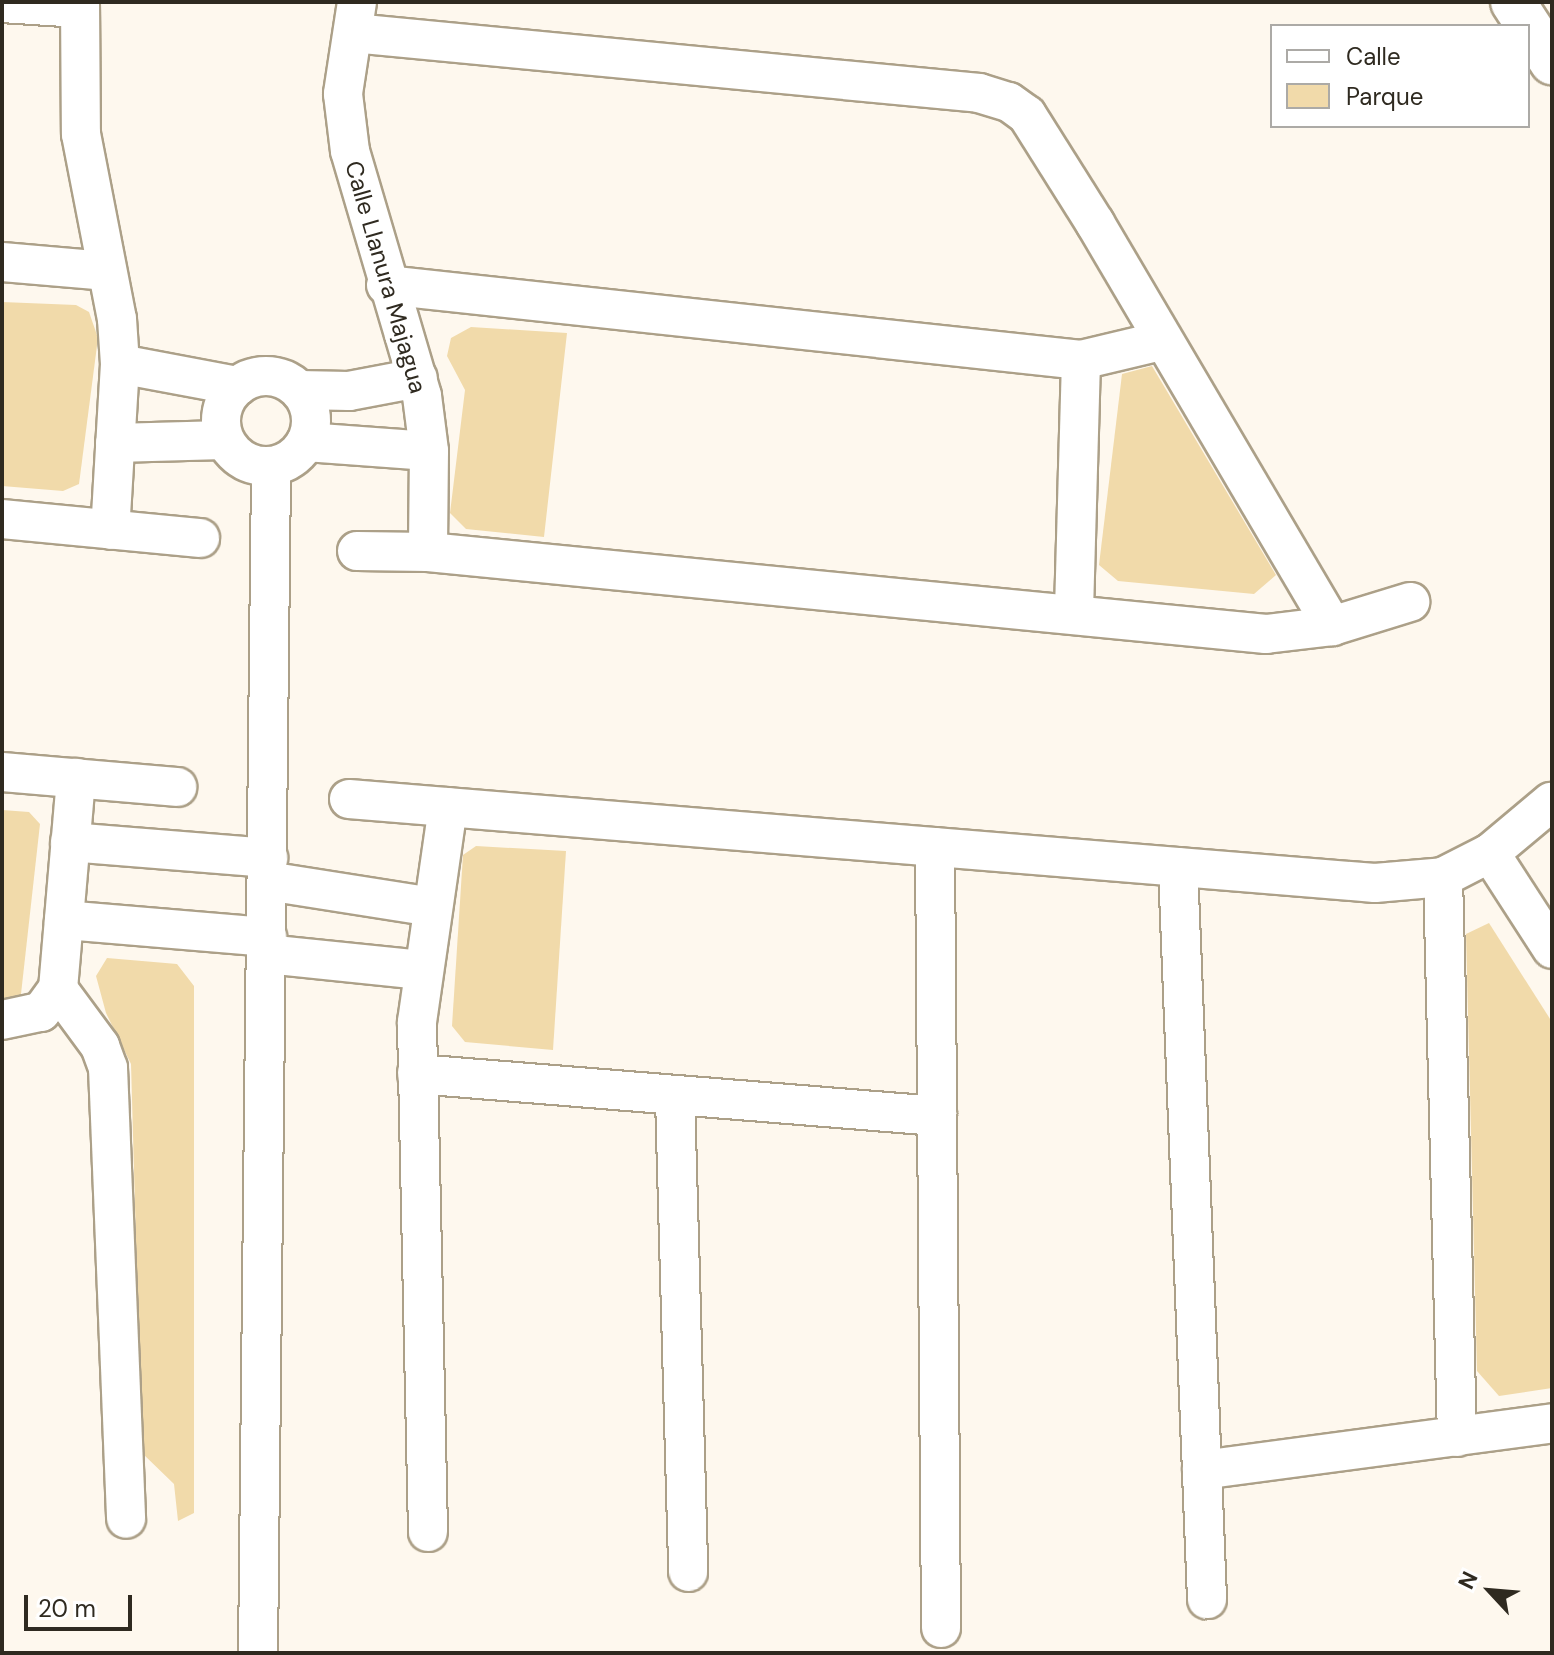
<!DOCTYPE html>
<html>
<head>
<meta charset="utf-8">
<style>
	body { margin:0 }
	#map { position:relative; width:1554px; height:1655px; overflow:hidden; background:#fef8ee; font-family:"DM Sans",sans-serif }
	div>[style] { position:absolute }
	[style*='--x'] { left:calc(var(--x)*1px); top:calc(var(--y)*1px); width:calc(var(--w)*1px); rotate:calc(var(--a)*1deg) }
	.green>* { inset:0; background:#f1daaa }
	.roads { filter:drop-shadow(2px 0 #aca088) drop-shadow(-2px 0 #aca088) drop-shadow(0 2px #aca088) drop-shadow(0 -2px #aca088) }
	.street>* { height:38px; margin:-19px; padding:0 19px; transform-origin:19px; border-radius:19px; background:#fff }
	.street>.ring { margin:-19px; padding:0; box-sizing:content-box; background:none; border:38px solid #fff; border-radius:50% }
	.secondary>* { height:44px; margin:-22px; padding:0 22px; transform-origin:22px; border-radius:22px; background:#fff }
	span { translate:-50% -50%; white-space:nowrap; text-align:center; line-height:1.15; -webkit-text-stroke:8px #fff; paint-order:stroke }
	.street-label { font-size:24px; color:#2f2a20 }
	.frame { position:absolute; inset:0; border:4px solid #2f2a20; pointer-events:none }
	.legend { position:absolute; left:1270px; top:24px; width:260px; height:104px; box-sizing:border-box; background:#fff; border:2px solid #acaaa6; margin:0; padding:10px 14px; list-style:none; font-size:24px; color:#2f2a20 }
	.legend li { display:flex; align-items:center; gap:16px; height:40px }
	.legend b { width:40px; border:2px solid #acaaa6 }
	.north { position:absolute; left:1450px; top:1551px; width:80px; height:80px; -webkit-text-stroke:6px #fff; paint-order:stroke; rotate:296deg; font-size:22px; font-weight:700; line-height:32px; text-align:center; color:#2f2a20 }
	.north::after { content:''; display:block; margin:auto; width:28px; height:36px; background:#2f2a20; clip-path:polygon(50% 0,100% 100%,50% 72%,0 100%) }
	.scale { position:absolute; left:24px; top:1595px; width:108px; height:36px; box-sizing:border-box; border:4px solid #2f2a20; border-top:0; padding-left:10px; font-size:24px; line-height:28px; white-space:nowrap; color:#2f2a20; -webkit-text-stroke:6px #fff; paint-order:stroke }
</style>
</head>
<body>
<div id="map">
	<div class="green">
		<div style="clip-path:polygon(2px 302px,76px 305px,89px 312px,98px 338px,79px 484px,63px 491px,2px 486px)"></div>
		<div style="clip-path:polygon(471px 327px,567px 333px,544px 537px,466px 529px,450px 513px,465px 390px,447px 356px,451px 338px)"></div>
		<div style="clip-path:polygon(1152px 366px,1276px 575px,1254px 594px,1118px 581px,1099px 565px,1122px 374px)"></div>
		<div style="clip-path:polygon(2px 810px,29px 812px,40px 824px,21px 994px,12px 1004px,2px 1003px)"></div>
		<div style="clip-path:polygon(476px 846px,566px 851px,553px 1050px,465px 1042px,452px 1026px,463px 855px)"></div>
		<div style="clip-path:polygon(1489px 923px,1552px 1022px,1552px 1388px,1499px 1396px,1477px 1371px,1466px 934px)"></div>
		<div style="clip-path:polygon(107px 958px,177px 964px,194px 986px,194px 1513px,178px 1521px,174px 1484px,142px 1453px,131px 1064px,106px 1013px,96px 976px)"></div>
	</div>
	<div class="roads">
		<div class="street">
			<div style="--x:80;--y:2;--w:132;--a:89.6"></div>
			<div style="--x:81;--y:134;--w:188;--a:79"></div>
			<div style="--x:117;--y:319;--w:45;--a:86.2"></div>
			<div style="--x:120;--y:364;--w:166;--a:93.4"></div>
			<div style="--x:357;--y:2;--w:93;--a:98.7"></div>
			<div style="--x:343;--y:94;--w:57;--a:83"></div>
			<div style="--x:350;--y:151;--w:255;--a:73.6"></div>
			<div style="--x:422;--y:396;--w:55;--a:82.7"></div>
			<div style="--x:429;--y:451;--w:101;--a:90.6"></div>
			<div style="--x:2;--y:3;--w:77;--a:3.7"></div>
			<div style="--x:353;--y:33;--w:629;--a:5.47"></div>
			<div style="--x:979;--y:93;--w:31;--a:17"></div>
			<div style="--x:1009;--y:102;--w:22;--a:36"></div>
			<div style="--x:1027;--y:115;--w:128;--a:57.8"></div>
			<div style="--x:1095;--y:223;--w:468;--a:59.5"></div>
			<div style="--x:2;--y:262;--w:105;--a:4.9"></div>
			<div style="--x:386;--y:285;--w:699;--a:6.16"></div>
			<div style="--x:1081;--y:360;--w:82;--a:-13.4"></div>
			<div style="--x:120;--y:364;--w:120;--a:10.6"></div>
			<div class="ring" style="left:221px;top:376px;width:52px;height:52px"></div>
			<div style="--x:299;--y:390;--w:50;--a:1.1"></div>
			<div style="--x:349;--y:391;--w:70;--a:-10.7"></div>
			<div style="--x:306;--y:442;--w:123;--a:4.2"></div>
			<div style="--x:115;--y:443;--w:109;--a:-1.6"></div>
			<div style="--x:2;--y:519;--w:199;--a:5.5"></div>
			<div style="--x:357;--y:551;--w:71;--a:0.8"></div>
			<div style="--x:428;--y:552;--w:842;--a:5.59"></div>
			<div style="--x:1266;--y:634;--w:66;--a:-6.9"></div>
			<div style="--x:1332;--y:626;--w:82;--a:-17.1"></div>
			<div style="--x:1074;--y:611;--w:251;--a:-88.4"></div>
			<div style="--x:2;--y:772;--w:176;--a:4.9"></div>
			<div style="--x:349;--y:799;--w:1029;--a:4.68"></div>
			<div style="--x:1375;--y:883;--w:68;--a:-5"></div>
			<div style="--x:1443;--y:877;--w:53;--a:-27.1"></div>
			<div style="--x:1490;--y:853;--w:80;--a:-39.9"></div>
			<div style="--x:70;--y:842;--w:199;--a:4.6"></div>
			<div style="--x:935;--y:847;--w:781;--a:89.56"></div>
			<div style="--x:1490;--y:853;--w:114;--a:57.1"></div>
			<div style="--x:1178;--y:867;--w:733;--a:87.73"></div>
			<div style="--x:1443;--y:877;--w:560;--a:88.57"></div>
			<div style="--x:267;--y:881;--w:168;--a:8.9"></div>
			<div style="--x:64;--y:920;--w:204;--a:4.8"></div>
			<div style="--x:267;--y:954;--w:156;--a:5.9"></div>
			<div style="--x:58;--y:989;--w:71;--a:53.6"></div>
			<div style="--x:100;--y:1046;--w:23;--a:70"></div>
			<div style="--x:108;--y:1068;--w:451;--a:87.7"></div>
			<div style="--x:2;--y:1020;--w:40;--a:-12"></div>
			<div style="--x:41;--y:1012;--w:29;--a:-54"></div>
			<div style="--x:58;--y:989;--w:212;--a:-85.1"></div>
			<div style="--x:417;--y:1074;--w:522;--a:4.62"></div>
			<div style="--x:675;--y:1097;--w:475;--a:88.4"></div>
			<div style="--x:1202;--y:1470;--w:353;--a:-7.6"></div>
			<div style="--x:428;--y:1532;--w:510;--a:-91.24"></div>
			<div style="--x:417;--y:1022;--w:217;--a:-81.8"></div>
			<div style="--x:258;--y:1653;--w:1187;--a:-89.37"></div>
		</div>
		<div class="secondary">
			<div style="--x:1513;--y:2;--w:72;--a:57"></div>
		</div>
	</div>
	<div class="street-label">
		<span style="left:386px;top:277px;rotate:74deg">Calle Llanura Majagua</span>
	</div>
	<div class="frame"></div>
	<ul class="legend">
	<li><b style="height:10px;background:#fff"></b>Calle</li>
	<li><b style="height:22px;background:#f1daaa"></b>Parque</li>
	</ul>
	<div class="north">N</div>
	<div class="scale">20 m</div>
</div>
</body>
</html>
